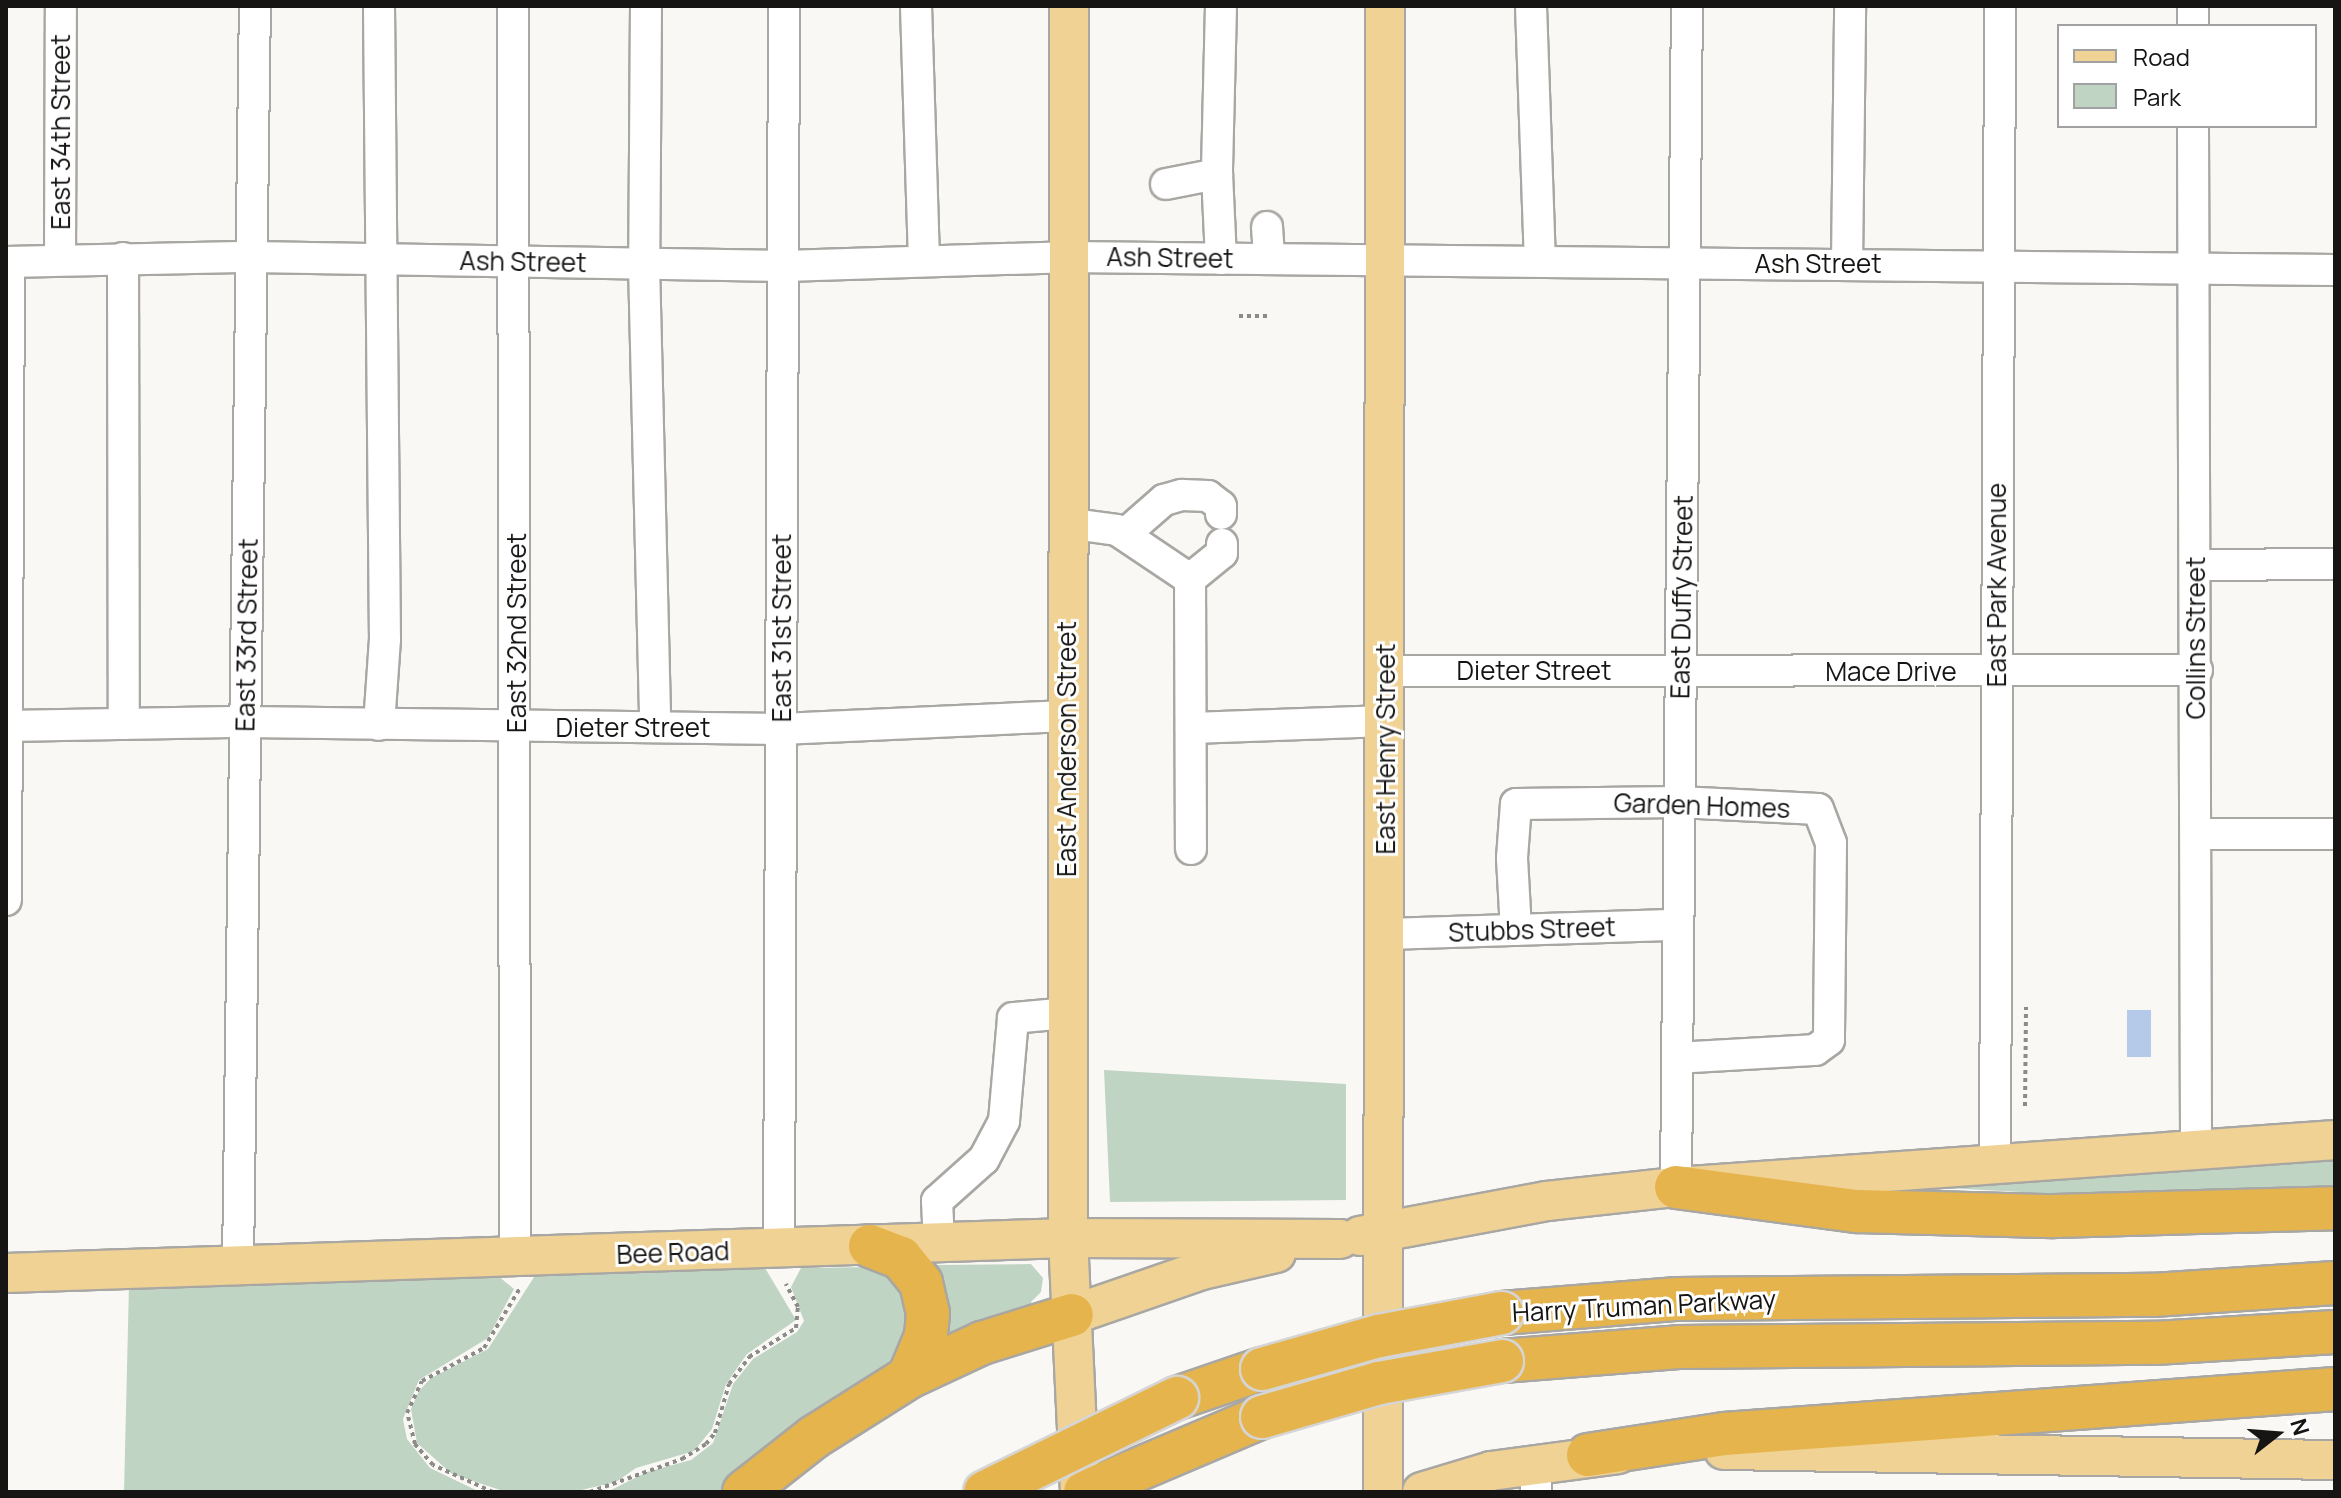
<!DOCTYPE html>
<html>
<head>
<meta charset="utf-8">
<style>
	body { margin:0 }
	#map { position:relative; width:2341px; height:1498px; overflow:hidden; background:#faf8f4; font-family:Manrope,sans-serif }
	div>[style] { position:absolute }
	[style*='--x'] { left:calc(var(--x)*1px); top:calc(var(--y)*1px); width:calc(var(--w)*1px); rotate:calc(var(--a)*1deg) }
	.green>* { inset:0; background:#c0d4c4 }
	.water>* { inset:0; background:#b5c9e8; transform-origin:0 0 }
	.path>* { height:4px; margin-top:-2px; transform-origin:0; background:repeating-linear-gradient(90deg,#8d8b89 0 4px,transparent 0 8px) }
	.roads { filter:drop-shadow(2px 0 #a9a7a3) drop-shadow(-2px 0 #a9a7a3) drop-shadow(0 2px #a9a7a3) drop-shadow(0 -2px #a9a7a3) }
	.minor>* { height:30px; margin:-15px; padding:0 15px; transform-origin:15px; border-radius:15px; background:#fff }
	.major>* { height:38px; margin:-19px; padding:0 19px; transform-origin:19px; border-radius:19px; background:#f0d294 }
	.highway>* { height:42px; margin:-21px; padding:0 21px; transform-origin:21px; border-radius:21px; background:#e6b44c }
	.bridges { filter:drop-shadow(2px 0 #d5d5d5) drop-shadow(-2px 0 #d5d5d5) drop-shadow(0 2px #d5d5d5) drop-shadow(0 -2px #d5d5d5) }
	.highway-bridge>* { height:42px; margin:-21px; padding:0 21px; transform-origin:21px; border-radius:21px; background:#e6b44c }
	span { translate:-50% -50%; white-space:nowrap; text-align:center; line-height:1.15; -webkit-text-stroke:6px #fff; paint-order:stroke }
	.street-label { font-size:26px; color:#161514 }
	.frame { position:absolute; inset:0; border:8px solid #161514; pointer-events:none }
	.legend { position:absolute; left:2057px; top:24px; width:260px; height:104px; box-sizing:border-box; background:#fff; border:2px solid #a2a1a1; margin:0; padding:10px 14px; list-style:none; font-size:24px; color:#161514 }
	.legend li { display:flex; align-items:center; gap:16px; height:40px }
	.legend b { width:40px; border:2px solid #a2a1a1 }
	.north { position:absolute; left:2237px; top:1394px; width:80px; height:80px; -webkit-text-stroke:6px #fff; paint-order:stroke; rotate:73deg; font-size:22px; font-weight:700; line-height:32px; text-align:center; color:#161514 }
	.north::after { content:''; display:block; margin:auto; width:28px; height:36px; background:#161514; clip-path:polygon(50% 0,100% 100%,50% 72%,0 100%) }
</style>
</head>
<body>
<div id="map">
	<div class="green">
		<div style="clip-path:polygon(1104px 1070px,1346px 1084px,1346px 1200px,1110px 1202px)"></div>
		<div style="clip-path:polygon(2335px 1153px,2335px 1188px,2096px 1196px,1909px 1186px)"></div>
		<div style="clip-path:polygon(1031px 1264px,1043px 1278px,1041px 1292px,1031px 1302px,1033px 1307px,938px 1344px,936px 1265px)"></div>
		<div style="clip-path:polygon(876px 1267px,902px 1273px,915px 1347px,855px 1390px,814px 1409px,720px 1492px,607px 1492px,647px 1472px,691px 1460px,713px 1443px,733px 1384px,753px 1359px,797px 1332px,804px 1321px,791px 1287px,801px 1268px)"></div>
		<div style="clip-path:polygon(765px 1268px,796px 1320px,747px 1354px,726px 1384px,712px 1429px,694px 1451px,636px 1468px,616px 1482px,573px 1492px,506px 1492px,452px 1474px,417px 1443px,411px 1409px,419px 1391px,431px 1378px,488px 1349px,536px 1274px)"></div>
		<div style="clip-path:polygon(497px 1275px,514px 1289px,488px 1338px,419px 1380px,403px 1419px,407px 1439px,430px 1468px,480px 1492px,124px 1492px,129px 1284px)"></div>
	</div>
	<div class="water">
		<div style="left:2127px;top:1010px;width:24px;height:47px"></div>
	</div>
	<div class="path">
		<div style="--x:1239;--y:316;--w:28;--a:0"></div>
		<div style="--x:2025;--y:1106;--w:99;--a:-89.4"></div>
		<div style="--x:493;--y:1492;--w:66;--a:-155.8"></div>
		<div style="--x:433;--y:1465;--w:28;--a:-131"></div>
		<div style="--x:415;--y:1444;--w:32;--a:-104"></div>
		<div style="--x:407;--y:1413;--w:35;--a:-65"></div>
		<div style="--x:422;--y:1381;--w:70;--a:-28"></div>
		<div style="--x:484;--y:1348;--w:70;--a:-59"></div>
		<div style="--x:590;--y:1492;--w:98;--a:-19.7"></div>
		<div style="--x:682;--y:1459;--w:28;--a:-32"></div>
		<div style="--x:706;--y:1444;--w:14;--a:-51"></div>
		<div style="--x:715;--y:1433;--w:51;--a:-74.1"></div>
		<div style="--x:729;--y:1384;--w:34;--a:-53"></div>
		<div style="--x:749;--y:1357;--w:55;--a:-31.7"></div>
		<div style="--x:796;--y:1328;--w:21;--a:-85"></div>
		<div style="--x:798;--y:1307;--w:26;--a:-118"></div>
	</div>
	<div class="roads">
		<div class="minor">
			<div style="--x:379;--y:6;--w:633;--a:89.46"></div>
			<div style="--x:385;--y:639;--w:86;--a:94"></div>
			<div style="--x:513;--y:6;--w:1253;--a:89.91"></div>
			<div style="--x:646;--y:6;--w:258;--a:90.4"></div>
			<div style="--x:644;--y:264;--w:462;--a:88.6"></div>
			<div style="--x:916;--y:6;--w:255;--a:88.2"></div>
			<div style="--x:1221;--y:6;--w:168;--a:91.4"></div>
			<div style="--x:1217;--y:174;--w:85;--a:87.3"></div>
			<div style="--x:1531;--y:6;--w:255;--a:88"></div>
			<div style="--x:2193;--y:26;--w:20;--a:-90"></div>
			<div style="--x:2193;--y:126;--w:1024;--a:89.83"></div>
			<div style="--x:1166;--y:184;--w:52;--a:-11.1"></div>
			<div style="--x:1267;--y:227;--w:32;--a:86"></div>
			<div style="--x:60;--y:258;--w:252;--a:-89.8"></div>
			<div style="--x:123;--y:258;--w:466;--a:89.9"></div>
			<div style="--x:6;--y:262;--w:246;--a:-1.2"></div>
			<div style="--x:252;--y:257;--w:533;--a:0.97"></div>
			<div style="--x:785;--y:266;--w:281;--a:-1.8"></div>
			<div style="--x:1066;--y:257;--w:1269;--a:0.59"></div>
			<div style="--x:1847;--y:264;--w:258;--a:-89.3"></div>
			<div style="--x:1066;--y:523;--w:51;--a:7.8"></div>
			<div style="--x:1117;--y:530;--w:88;--a:33.9"></div>
			<div style="--x:1190;--y:579;--w:270;--a:89.8"></div>
			<div style="--x:1125;--y:534;--w:52;--a:-41.1"></div>
			<div style="--x:1164;--y:500;--w:19;--a:-16"></div>
			<div style="--x:1182;--y:495;--w:26;--a:2"></div>
			<div style="--x:1208;--y:496;--w:16;--a:38"></div>
			<div style="--x:1221;--y:506;--w:8;--a:90"></div>
			<div style="--x:2196;--y:565;--w:139;--a:-0.4"></div>
			<div style="--x:1190;--y:579;--w:41;--a:-39.1"></div>
			<div style="--x:1222;--y:553;--w:9;--a:-90"></div>
			<div style="--x:1386;--y:671;--w:811;--a:-0.07"></div>
			<div style="--x:6;--y:726;--w:240;--a:-1"></div>
			<div style="--x:246;--y:722;--w:535;--a:0.75"></div>
			<div style="--x:781;--y:729;--w:286;--a:-2.6"></div>
			<div style="--x:1192;--y:728;--w:194;--a:-2.1"></div>
			<div style="--x:2196;--y:834;--w:139;--a:0"></div>
			<div style="--x:6;--y:900;--w:638;--a:-89.73"></div>
			<div style="--x:1516;--y:930;--w:72;--a:-93.2"></div>
			<div style="--x:1512;--y:858;--w:54;--a:-85.8"></div>
			<div style="--x:1516;--y:804;--w:163;--a:-0.7"></div>
			<div style="--x:1679;--y:802;--w:139;--a:2.9"></div>
			<div style="--x:1818;--y:809;--w:36;--a:69"></div>
			<div style="--x:1831;--y:843;--w:197;--a:90.6"></div>
			<div style="--x:1829;--y:1040;--w:17;--a:144"></div>
			<div style="--x:1815;--y:1050;--w:138;--a:176.7"></div>
			<div style="--x:1386;--y:934;--w:292;--a:-1.8"></div>
			<div style="--x:1995;--y:1164;--w:1158;--a:-89.75"></div>
			<div style="--x:1676;--y:1187;--w:1181;--a:-89.47"></div>
			<div style="--x:939;--y:1243;--w:42;--a:-92.7"></div>
			<div style="--x:937;--y:1201;--w:63;--a:-41.8"></div>
			<div style="--x:984;--y:1159;--w:43;--a:-62.2"></div>
			<div style="--x:1004;--y:1121;--w:103;--a:-85"></div>
			<div style="--x:1013;--y:1018;--w:55;--a:-5.2"></div>
			<div style="--x:779;--y:1249;--w:1243;--a:-89.77"></div>
			<div style="--x:238;--y:1264;--w:1258;--a:-89.23"></div>
			<div style="--x:1536;--y:1492;--w:29;--a:-90"></div>
		</div>
		<div class="major">
			<div style="--x:1069;--y:6;--w:1232;--a:90.05"></div>
			<div style="--x:1068;--y:1238;--w:254;--a:87.3"></div>
			<div style="--x:1360;--y:1236;--w:190;--a:-10.6"></div>
			<div style="--x:1547;--y:1201;--w:130;--a:-6.2"></div>
			<div style="--x:1676;--y:1187;--w:661;--a:-4.08"></div>
			<div style="--x:6;--y:1273;--w:1063;--a:-1.89"></div>
			<div style="--x:1068;--y:1238;--w:272;--a:0.2"></div>
			<div style="--x:1072;--y:1315;--w:138;--a:-19.1"></div>
			<div style="--x:1202;--y:1270;--w:76;--a:-12.9"></div>
			<div style="--x:1724;--y:1450;--w:611;--a:0.94"></div>
			<div style="--x:1383;--y:1492;--w:1486;--a:-89.92"></div>
			<div style="--x:1422;--y:1492;--w:72;--a:-16.9"></div>
			<div style="--x:1491;--y:1471;--w:128;--a:-7.6"></div>
		</div>
		<div class="highway">
			<div style="--x:1676;--y:1187;--w:183;--a:7.6"></div>
			<div style="--x:1857;--y:1211;--w:197;--a:1.5"></div>
			<div style="--x:2054;--y:1216;--w:281;--a:-1.6"></div>
			<div style="--x:870;--y:1246;--w:33;--a:21"></div>
			<div style="--x:901;--y:1258;--w:32;--a:51"></div>
			<div style="--x:921;--y:1283;--w:31;--a:77"></div>
			<div style="--x:928;--y:1313;--w:23;--a:95"></div>
			<div style="--x:926;--y:1336;--w:44;--a:112.5"></div>
			<div style="--x:1502;--y:1313;--w:176;--a:-4.6"></div>
			<div style="--x:1677;--y:1299;--w:476;--a:-0.5"></div>
			<div style="--x:2153;--y:1295;--w:182;--a:-3.8"></div>
			<div style="--x:1502;--y:1361;--w:177;--a:-4.5"></div>
			<div style="--x:1678;--y:1347;--w:477;--a:-0.5"></div>
			<div style="--x:2155;--y:1343;--w:180;--a:-3.5"></div>
			<div style="--x:1177;--y:1398;--w:90;--a:-18.8"></div>
			<div style="--x:1588;--y:1455;--w:138;--a:-8.8"></div>
			<div style="--x:1724;--y:1434;--w:613;--a:-4.21"></div>
			<div style="--x:744;--y:1492;--w:89;--a:-38.2"></div>
			<div style="--x:814;--y:1437;--w:112;--a:-32.3"></div>
			<div style="--x:909;--y:1377;--w:81;--a:-25"></div>
			<div style="--x:982;--y:1343;--w:94;--a:-17.3"></div>
			<div style="--x:1085;--y:1492;--w:192;--a:-23"></div>
		</div>
	</div>
	<div class="bridges">
		<div class="highway-bridge">
			<div style="--x:1262;--y:1369;--w:122;--a:-15.8"></div>
			<div style="--x:1379;--y:1336;--w:125;--a:-10.6"></div>
			<div style="--x:1262;--y:1417;--w:122;--a:-16.2"></div>
			<div style="--x:1379;--y:1383;--w:125;--a:-10.1"></div>
			<div style="--x:985;--y:1492;--w:214;--a:-26.1"></div>
		</div>
	</div>
	<div class="street-label">
		<span style="left:61px;top:132px;rotate:-90deg">East 34th Street</span>
		<span style="left:1170px;top:258px;rotate:1deg">Ash Street</span>
		<span style="left:523px;top:262px;rotate:1deg">Ash Street</span>
		<span style="left:1818px;top:264px">Ash Street</span>
		<span style="left:1997px;top:585px;rotate:-90deg">East Park Avenue</span>
		<span style="left:1682px;top:597px;rotate:-89deg">East Duffy Street</span>
		<span style="left:782px;top:628px;rotate:-90deg">East 31st Street</span>
		<span style="left:517px;top:633px;rotate:-90deg">East 32nd Street</span>
		<span style="left:247px;top:635px;rotate:-89deg">East 33rd Street</span>
		<span style="left:2196px;top:638px;rotate:-90deg">Collins Street</span>
		<span style="left:1534px;top:671px">Dieter Street</span>
		<span style="left:1891px;top:672px">Mace Drive</span>
		<span style="left:633px;top:728px">Dieter Street</span>
		<span style="left:1067px;top:749px;rotate:-90deg">East Anderson Street</span>
		<span style="left:1386px;top:749px;rotate:-90deg">East Henry Street</span>
		<span style="left:1702px;top:806px;rotate:2deg">Garden Homes</span>
		<span style="left:1532px;top:930px;rotate:-2deg">Stubbs Street</span>
		<span style="left:673px;top:1253px;rotate:-2deg">Bee Road</span>
		<span style="left:1644px;top:1306px;rotate:-3deg">Harry Truman Parkway</span>
	</div>
	<div class="frame"></div>
	<ul class="legend">
	<li><b style="height:10px;background:#f0d294"></b>Road</li>
	<li><b style="height:22px;background:#c0d4c4"></b>Park</li>
	</ul>
	<div class="north">N</div>
</div>
</body>
</html>
